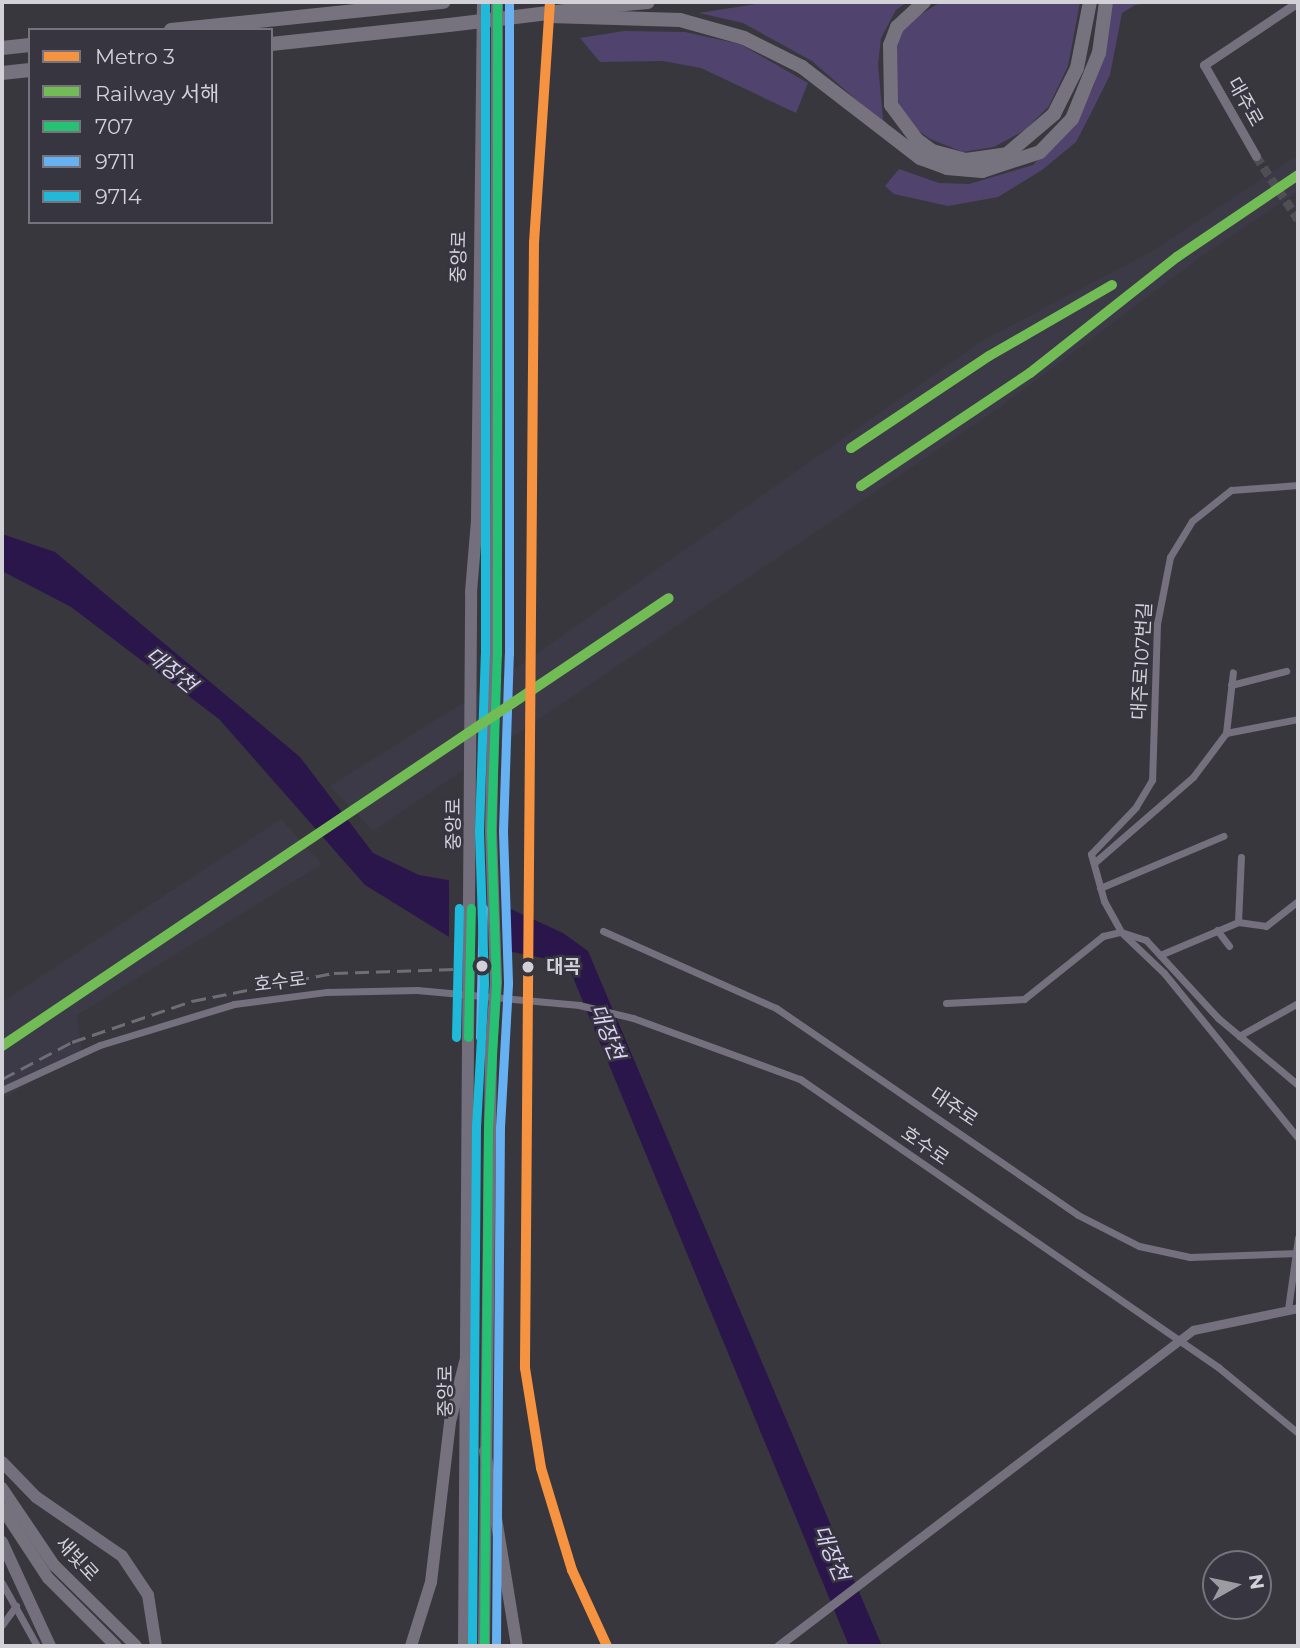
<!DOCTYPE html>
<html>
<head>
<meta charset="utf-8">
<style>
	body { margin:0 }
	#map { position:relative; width:1300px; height:1648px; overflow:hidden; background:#38373d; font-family:Montserrat,"Noto Sans KR",sans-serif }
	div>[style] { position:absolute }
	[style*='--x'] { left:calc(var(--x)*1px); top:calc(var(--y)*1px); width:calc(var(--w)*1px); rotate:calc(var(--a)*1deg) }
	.built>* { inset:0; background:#3d3a47 }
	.green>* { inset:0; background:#50446f }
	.water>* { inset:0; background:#2b164c }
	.pier>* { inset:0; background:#38373d }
	.tertiary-tunnel>* { height:9px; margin-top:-4.5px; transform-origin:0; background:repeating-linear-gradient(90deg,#4f4e54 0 9px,transparent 0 13.5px) }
	.minor>* { height:7px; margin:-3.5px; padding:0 3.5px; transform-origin:3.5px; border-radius:3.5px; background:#74707e }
	.tertiary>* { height:9px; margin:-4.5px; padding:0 4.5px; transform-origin:4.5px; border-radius:4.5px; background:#74707e }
	.primary>* { height:12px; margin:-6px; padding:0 6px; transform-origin:6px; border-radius:6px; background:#736f7c }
	.trunk>* { height:12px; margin:-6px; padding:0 6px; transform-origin:6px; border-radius:6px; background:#75717d }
	.motorway>* { height:14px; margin:-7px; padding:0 7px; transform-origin:7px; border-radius:7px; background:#77737e }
	.rail>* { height:2.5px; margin-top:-1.25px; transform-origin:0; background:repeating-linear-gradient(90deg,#6f6d75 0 14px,transparent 0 21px) }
	.primary-bridge>* { height:12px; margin:-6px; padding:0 6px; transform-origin:6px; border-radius:6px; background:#736f7c }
	.motorway-bridge>* { height:14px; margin:-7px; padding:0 7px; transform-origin:7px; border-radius:7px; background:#77737e }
	.bus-1>* { height:9px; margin:-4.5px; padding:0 4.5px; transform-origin:4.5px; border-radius:4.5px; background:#26c172 }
	.bus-2>* { height:9px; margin:-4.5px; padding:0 4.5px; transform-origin:4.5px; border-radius:4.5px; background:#66b1f2 }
	.bus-3>* { height:9px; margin:-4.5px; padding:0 4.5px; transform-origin:4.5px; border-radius:4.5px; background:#20b9da }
	.rail-1>* { height:10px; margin:-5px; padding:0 5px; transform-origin:5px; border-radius:5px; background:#71bc55 }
	.metro-1>* { height:10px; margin:-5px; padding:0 5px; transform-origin:5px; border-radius:5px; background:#f69340 }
	.dots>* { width:19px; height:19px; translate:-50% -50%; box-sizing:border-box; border:4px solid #37353f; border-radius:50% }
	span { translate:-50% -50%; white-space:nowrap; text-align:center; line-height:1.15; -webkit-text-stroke:5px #37353f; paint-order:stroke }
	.street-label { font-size:19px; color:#d2d1d7 }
	.stop-label { font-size:19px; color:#d2d1d7; font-weight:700 }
	.left { translate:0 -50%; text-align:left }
	.water-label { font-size:21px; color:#dbd2f8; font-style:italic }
	.frame { position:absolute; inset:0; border:4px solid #d2d1d7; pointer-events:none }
	.legend { position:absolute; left:28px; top:28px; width:245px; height:196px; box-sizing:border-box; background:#37353f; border:2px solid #75737c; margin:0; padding:9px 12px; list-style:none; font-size:21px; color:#d2d1d7 }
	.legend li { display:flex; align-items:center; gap:14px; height:35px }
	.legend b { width:35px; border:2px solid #75737c }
	.north { position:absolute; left:1202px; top:1550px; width:70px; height:70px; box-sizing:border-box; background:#37353f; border:2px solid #75737c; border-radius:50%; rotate:81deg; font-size:19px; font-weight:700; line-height:28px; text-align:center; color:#d2d1d7 }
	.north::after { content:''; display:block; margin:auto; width:24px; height:32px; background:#9c9ba1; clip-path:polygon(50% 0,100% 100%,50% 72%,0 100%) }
</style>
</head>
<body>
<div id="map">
	<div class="built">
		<div style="clip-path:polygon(1298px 155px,1298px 191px,1209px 251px,996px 410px,373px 831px,330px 786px,495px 683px,982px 341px,1151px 252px)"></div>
		<div style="clip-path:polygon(281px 819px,322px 864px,77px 1015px,82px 1052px,2px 1099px,2px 1002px)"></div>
	</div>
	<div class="green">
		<div style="clip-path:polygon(769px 2px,907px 2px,896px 10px,881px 38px,878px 65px,883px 119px,900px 138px,812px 61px,743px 23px,699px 13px)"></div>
		<div style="clip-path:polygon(941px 2px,1080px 2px,1068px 66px,1049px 106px,1025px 130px,994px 147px,963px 152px,930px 139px,912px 126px,899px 105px,893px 83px,898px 40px,906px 23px)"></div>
		<div style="clip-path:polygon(1111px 2px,1162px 2px,1135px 5px,1122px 13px,1110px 75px,1090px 115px,1076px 142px,1042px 170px,998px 197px,948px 206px,894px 194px,885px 186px,899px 169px,939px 183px,969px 184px,1033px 165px,1081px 112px,1094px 85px)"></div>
		<div style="clip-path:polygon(624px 31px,685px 32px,740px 44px,808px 83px,796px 113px,701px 68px,663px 61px,600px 62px,580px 38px)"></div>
	</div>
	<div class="water">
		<div style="clip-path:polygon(2px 534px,55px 552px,300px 757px,373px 853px,419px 875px,448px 880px,563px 933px,588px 951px,882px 1646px,849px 1646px,567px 963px,454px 940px,365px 885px,219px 719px,71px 607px,2px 571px)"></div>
	</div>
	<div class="pier">
		<div style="clip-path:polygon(449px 876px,504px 902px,503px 953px,449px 941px)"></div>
	</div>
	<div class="tertiary-tunnel">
		<div style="--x:1256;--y:156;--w:76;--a:56.3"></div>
	</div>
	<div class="minor">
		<div style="--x:1298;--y:485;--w:67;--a:175.7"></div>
		<div style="--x:1231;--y:490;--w:50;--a:141.5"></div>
		<div style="--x:1192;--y:521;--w:42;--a:121.4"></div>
		<div style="--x:1170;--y:557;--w:68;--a:101"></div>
		<div style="--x:1157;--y:624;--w:156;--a:91.8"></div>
		<div style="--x:1152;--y:780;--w:31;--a:121"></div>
		<div style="--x:1136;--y:807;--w:65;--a:133.8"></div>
		<div style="--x:1091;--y:854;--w:49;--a:74.5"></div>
		<div style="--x:1104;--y:901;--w:35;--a:61"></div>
		<div style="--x:1121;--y:932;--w:59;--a:43.6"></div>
		<div style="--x:1164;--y:973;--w:213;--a:50.9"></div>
		<div style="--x:1231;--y:685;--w:57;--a:-14.3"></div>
		<div style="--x:1226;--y:733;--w:73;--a:-11"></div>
		<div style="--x:1094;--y:863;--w:131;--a:-41"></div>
		<div style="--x:1193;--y:777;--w:55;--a:-53.1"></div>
		<div style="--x:1226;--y:733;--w:61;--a:-83.5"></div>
		<div style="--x:1100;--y:888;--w:134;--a:-22.9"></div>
		<div style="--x:1238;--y:922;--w:65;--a:-87.4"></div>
		<div style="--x:1217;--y:930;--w:20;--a:53"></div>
		<div style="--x:603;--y:931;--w:189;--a:24"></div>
		<div style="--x:776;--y:1008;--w:366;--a:34.4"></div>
		<div style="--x:1078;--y:1215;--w:68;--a:26.9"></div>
		<div style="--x:1139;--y:1246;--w:52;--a:12.2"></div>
		<div style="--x:1190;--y:1257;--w:108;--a:-2.1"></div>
		<div style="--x:1160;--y:955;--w:85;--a:-22.9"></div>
		<div style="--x:1238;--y:922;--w:28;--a:8"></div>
		<div style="--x:1266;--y:926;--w:41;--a:-38"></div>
		<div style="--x:946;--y:1003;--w:78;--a:-2.9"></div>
		<div style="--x:1024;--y:999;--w:101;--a:-38.6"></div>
		<div style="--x:1103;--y:936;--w:18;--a:-13"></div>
		<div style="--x:1121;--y:932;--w:26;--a:18"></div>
		<div style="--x:1146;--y:940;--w:106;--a:47.3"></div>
		<div style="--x:1218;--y:1018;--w:104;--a:39.9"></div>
		<div style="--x:1239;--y:1036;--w:68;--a:-29.2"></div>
		<div style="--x:2;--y:1090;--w:108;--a:-24.7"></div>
		<div style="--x:100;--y:1045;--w:140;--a:-17"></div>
		<div style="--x:234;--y:1004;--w:94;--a:-7.4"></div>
		<div style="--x:327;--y:992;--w:90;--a:-1.3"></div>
		<div style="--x:417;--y:990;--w:163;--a:5.3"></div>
		<div style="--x:579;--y:1005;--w:56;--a:13.5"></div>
		<div style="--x:633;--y:1018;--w:178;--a:20.1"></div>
		<div style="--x:800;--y:1079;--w:508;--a:34.57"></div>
		<div style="--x:1218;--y:1367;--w:104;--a:39.5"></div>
		<div style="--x:1288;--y:1309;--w:72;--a:-82"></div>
		<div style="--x:2;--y:1583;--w:72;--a:60.9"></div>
		<div style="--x:2;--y:1625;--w:24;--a:-54"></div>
	</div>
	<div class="tertiary">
		<div style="--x:1256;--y:156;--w:105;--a:-119.7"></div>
		<div style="--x:1204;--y:65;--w:113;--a:-33.8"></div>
		<div style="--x:778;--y:1646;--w:522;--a:-37.29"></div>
		<div style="--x:1193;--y:1330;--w:107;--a:-11.8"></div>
	</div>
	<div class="primary">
		<div style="--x:496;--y:568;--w:566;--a:-89.9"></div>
		<div style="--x:471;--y:592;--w:72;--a:-85.2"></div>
		<div style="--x:477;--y:520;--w:518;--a:-89.34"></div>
		<div style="--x:2;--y:1462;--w:49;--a:45.8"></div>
		<div style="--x:36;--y:1497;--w:104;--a:34.5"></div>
		<div style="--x:122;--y:1556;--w:47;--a:56.3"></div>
		<div style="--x:148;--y:1595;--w:52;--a:81.1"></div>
		<div style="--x:2;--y:1542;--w:115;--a:65.2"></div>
		<div style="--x:464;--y:1646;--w:599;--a:-89.62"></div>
		<div style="--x:484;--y:1646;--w:597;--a:-89.33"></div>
	</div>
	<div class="trunk">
		<div style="--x:485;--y:1451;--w:198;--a:80.7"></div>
		<div style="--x:2;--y:1488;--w:93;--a:56"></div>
		<div style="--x:54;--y:1565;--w:115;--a:44.6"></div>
		<div style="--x:2;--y:1508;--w:84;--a:56.7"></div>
		<div style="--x:48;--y:1578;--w:96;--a:45"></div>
		<div style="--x:411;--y:1646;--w:67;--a:-72.6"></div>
		<div style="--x:431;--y:1582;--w:161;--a:-83.2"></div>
		<div style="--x:450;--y:1422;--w:62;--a:-76"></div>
	</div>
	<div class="motorway">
		<div style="--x:924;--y:2;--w:37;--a:137"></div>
		<div style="--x:897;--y:27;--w:19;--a:111"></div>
		<div style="--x:890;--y:45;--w:60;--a:89"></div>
		<div style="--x:891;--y:105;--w:44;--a:53.4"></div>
		<div style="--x:917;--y:140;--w:19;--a:36"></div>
		<div style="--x:932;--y:151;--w:35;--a:15"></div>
		<div style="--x:966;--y:160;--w:41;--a:-8.3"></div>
		<div style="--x:1007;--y:154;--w:62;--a:-40.4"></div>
		<div style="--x:1054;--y:114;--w:51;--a:-63.4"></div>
		<div style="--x:1077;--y:68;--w:67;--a:-78.9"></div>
		<div style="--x:614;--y:5;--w:34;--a:-5"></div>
		<div style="--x:550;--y:16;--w:130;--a:1.8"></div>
		<div style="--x:680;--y:20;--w:66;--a:15.7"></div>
		<div style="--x:744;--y:38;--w:65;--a:26.6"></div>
		<div style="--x:802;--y:67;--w:149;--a:37.6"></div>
		<div style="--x:920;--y:158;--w:29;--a:20"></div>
		<div style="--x:947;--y:168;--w:35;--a:5"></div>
		<div style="--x:982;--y:171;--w:61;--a:-18.1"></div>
		<div style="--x:1040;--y:152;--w:46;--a:-45.9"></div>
		<div style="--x:1072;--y:119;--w:71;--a:-67.8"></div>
		<div style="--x:1099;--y:53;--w:51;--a:-82.2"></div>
		<div style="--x:171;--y:30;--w:274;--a:-5.9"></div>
		<div style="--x:271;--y:44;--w:179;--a:-6.1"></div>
		<div style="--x:2;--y:48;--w:28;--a:-6"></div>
		<div style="--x:2;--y:73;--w:28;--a:-6"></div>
	</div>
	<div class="rail">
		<div style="--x:2;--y:1079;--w:79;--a:-27.9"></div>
		<div style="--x:72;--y:1042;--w:127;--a:-18.9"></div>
		<div style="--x:192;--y:1001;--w:145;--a:-11.2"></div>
		<div style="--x:334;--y:973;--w:121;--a:-1.9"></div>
	</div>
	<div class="primary-bridge">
		<div style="--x:468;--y:1047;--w:455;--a:-89.6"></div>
		<div style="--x:491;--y:1049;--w:67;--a:-85.7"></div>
		<div style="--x:496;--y:982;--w:151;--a:-91.9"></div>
		<div style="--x:491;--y:831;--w:263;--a:-88.9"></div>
	</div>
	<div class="motorway-bridge">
		<div style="--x:449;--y:25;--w:166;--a:-6.9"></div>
	</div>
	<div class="bus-1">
		<div style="--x:468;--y:1037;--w:129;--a:-88.7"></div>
		<div style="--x:484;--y:1646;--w:519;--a:-89.56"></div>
		<div style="--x:488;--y:1127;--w:145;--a:-86.8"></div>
		<div style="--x:496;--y:982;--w:151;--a:-91.9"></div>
		<div style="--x:491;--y:831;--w:177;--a:-88.1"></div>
		<div style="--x:497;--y:654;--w:652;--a:-90"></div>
	</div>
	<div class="bus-2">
		<div style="--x:480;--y:1037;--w:129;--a:-88.7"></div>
		<div style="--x:496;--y:1646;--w:519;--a:-89.56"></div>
		<div style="--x:500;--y:1127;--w:145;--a:-86.8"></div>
		<div style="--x:508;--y:982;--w:151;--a:-91.9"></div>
		<div style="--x:503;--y:831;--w:177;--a:-88.1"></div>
		<div style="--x:509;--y:654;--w:652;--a:-90"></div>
	</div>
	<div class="bus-3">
		<div style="--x:456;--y:1037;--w:129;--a:-88.7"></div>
		<div style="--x:472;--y:1646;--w:519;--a:-89.56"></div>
		<div style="--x:476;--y:1127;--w:145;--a:-86.8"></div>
		<div style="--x:484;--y:982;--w:151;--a:-91.9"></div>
		<div style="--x:479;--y:831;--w:177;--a:-88.1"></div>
		<div style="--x:485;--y:654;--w:652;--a:-90"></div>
	</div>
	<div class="rail-1">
		<div style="--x:851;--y:448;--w:166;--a:-33.7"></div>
		<div style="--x:989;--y:356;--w:142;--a:-30"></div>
		<div style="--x:861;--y:486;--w:203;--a:-33.8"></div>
		<div style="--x:1030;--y:373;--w:187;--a:-38.3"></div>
		<div style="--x:1177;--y:257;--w:146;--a:-34.1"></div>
		<div style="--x:2;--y:1046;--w:803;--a:-33.89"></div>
	</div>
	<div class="metro-1">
		<div style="--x:550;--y:2;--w:241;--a:93.8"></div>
		<div style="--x:534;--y:242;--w:1126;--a:90.46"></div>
		<div style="--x:525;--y:1368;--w:101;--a:80.9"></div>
		<div style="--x:541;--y:1468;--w:107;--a:73.1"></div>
		<div style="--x:572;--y:1570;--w:84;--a:65.3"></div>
	</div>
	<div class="dots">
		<div style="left:482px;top:966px;background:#d2d1d7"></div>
		<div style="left:528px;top:967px;background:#d2d1d7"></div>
	</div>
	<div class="street-label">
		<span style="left:1245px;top:102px;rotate:61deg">대주로</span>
		<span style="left:459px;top:257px;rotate:-89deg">중앙로</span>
		<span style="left:1142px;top:661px;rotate:-87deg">대주로107번길</span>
		<span style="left:454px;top:824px;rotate:-90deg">중앙로</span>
		<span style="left:280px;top:982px;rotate:-7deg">호수로</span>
		<span style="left:954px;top:1107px;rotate:34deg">대주로</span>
		<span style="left:925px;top:1146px;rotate:34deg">호수로</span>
		<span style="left:446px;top:1391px;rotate:-90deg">중앙로</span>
		<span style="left:77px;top:1559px;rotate:47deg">새빛로</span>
	</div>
	<div class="stop-label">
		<span class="left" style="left:546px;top:967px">대곡</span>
	</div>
	<div class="water-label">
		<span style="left:171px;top:670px;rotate:39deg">대장천</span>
		<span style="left:607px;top:1032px;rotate:68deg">대장천</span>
		<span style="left:831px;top:1553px;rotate:67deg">대장천</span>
	</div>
	<div class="frame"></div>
	<ul class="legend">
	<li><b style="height:9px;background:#f69340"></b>Metro 3</li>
	<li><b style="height:9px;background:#71bc55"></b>Railway 서해</li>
	<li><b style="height:9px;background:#26c172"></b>707</li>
	<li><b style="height:9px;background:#66b1f2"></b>9711</li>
	<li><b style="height:9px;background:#20b9da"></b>9714</li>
	</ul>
	<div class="north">N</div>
</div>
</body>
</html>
